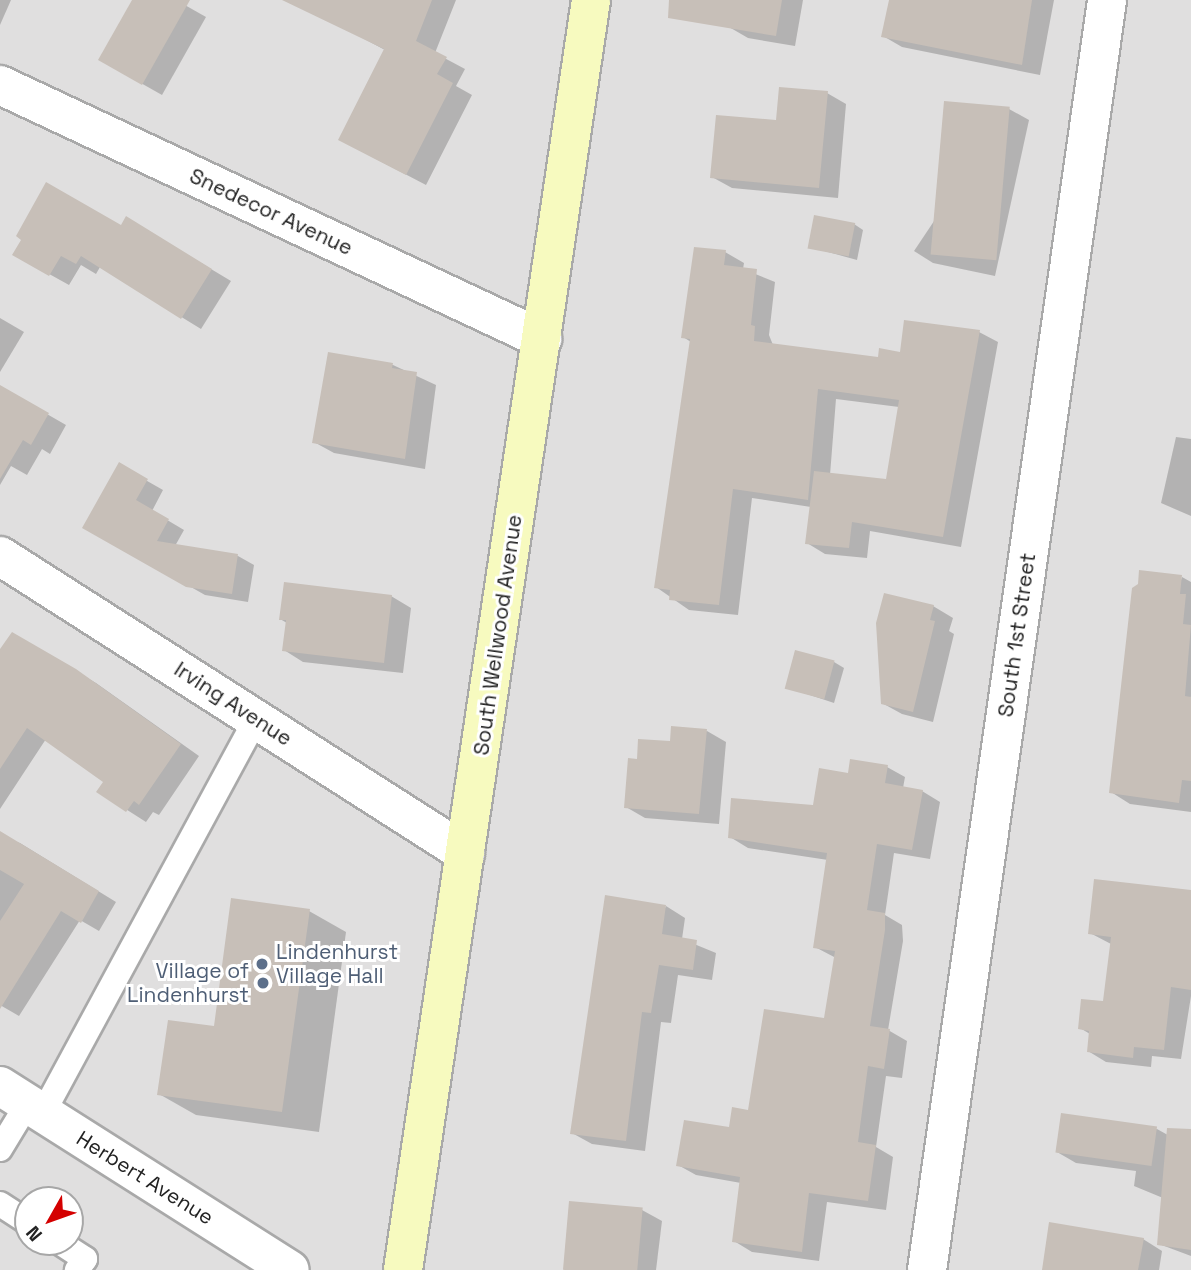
<!DOCTYPE html>
<html>
<head>
<meta charset="utf-8">
<style>
	body { margin:0 }
	#map { position:relative; width:1191px; height:1270px; overflow:hidden; background:#f2efe9; font-family:"Space Grotesk",sans-serif }
	div>[style] { position:absolute }
	[style*='--x'] { left:calc(var(--x)*1px); top:calc(var(--y)*1px); width:calc(var(--w)*1px); rotate:calc(var(--a)*1deg) }
	.residential>* { inset:0; background:#e0dfdf }
	.shadow>* { inset:0; background:#0003 }
	.building>* { inset:0; background:#c7bfb8; transform-origin:0 0 }
	.roads { filter:drop-shadow(2px 0 #a9a9a9) drop-shadow(-2px 0 #a9a9a9) drop-shadow(0 2px #a9a9a9) drop-shadow(0 -2px #a9a9a9) }
	.service>* { height:24px; margin:-12px; padding:0 12px; transform-origin:12px; border-radius:12px; background:#fff }
	.minor>* { height:38px; margin:-19px; padding:0 19px; transform-origin:19px; border-radius:19px; background:#fff }
	.secondary>* { height:38px; margin:-19px; padding:0 19px; transform-origin:19px; border-radius:19px; background:#f7fabf }
	.dots>* { width:19px; height:19px; translate:-50% -50%; box-sizing:border-box; border:4px solid #fff; border-radius:50% }
	span { translate:-50% -50%; white-space:nowrap; text-align:center; line-height:1.15; -webkit-text-stroke:6px #fff; paint-order:stroke }
	.street-label { font-size:21px; color:#222 }
	.service-label { font-size:21px; color:#4e5e75 }
	.left { translate:0 -50%; text-align:left }
	.right { translate:-100% -50%; text-align:right }
	.north { position:absolute; left:14px; top:1186px; width:70px; height:70px; box-sizing:border-box; background:#fff; border:2px solid #a7a7a7; border-radius:50%; rotate:230deg; font-size:19px; font-weight:700; line-height:28px; text-align:center; color:#222 }
	.north::after { content:''; display:block; margin:auto; width:24px; height:32px; background:#d40000; clip-path:polygon(50% 0,100% 100%,50% 72%,0 100%) }
</style>
</head>
<body>
<div id="map">
	<div class="residential">
		<div style="clip-path:polygon(evenodd,0 0,1191px 0,1191px 1270px,0 1270px,0 0,28px 1200px,70px 1200px,70px 1242px,28px 1242px,28px 1200px)"></div>
	</div>
	<div class="shadow">
		<div style="clip-path:polygon(0 0,11px 0,0 25px)"></div>
		<div style="clip-path:polygon(134px 0,176px 0,206px 17px,162px 95px,100px 60px)"></div>
		<div style="clip-path:polygon(353px 0,456px 0,435px 53px,465px 69px,456px 86px,472px 95px,426px 185px,359px 150px,385px 50px,342px 27px)"></div>
		<div style="clip-path:polygon(733px 0,803px 0,795px 46px,748px 38px,729px 27px)"></div>
		<div style="clip-path:polygon(890px 0,1054px 0,1040px 75px,902px 47px,883px 36px)"></div>
		<div style="clip-path:polygon(827px 93px,846px 104px,838px 198px,732px 188px,712px 177px)"></div>
		<div style="clip-path:polygon(1009px 109px,1029px 120px,995px 276px,933px 263px,914px 251px)"></div>
		<div style="clip-path:polygon(854px 224px,863px 230px,857px 260px,810px 247px)"></div>
		<div style="clip-path:polygon(121px 228px,146px 230px,231px 281px,201px 329px,100px 267px,96px 274px,81px 265px,69px 285px,15px 255px,24px 239px)"></div>
		<div style="clip-path:polygon(evenodd,725px 252px,744px 263px,743px 269px,775px 282px,769px 335px,773px 345px,879px 359px,979px 332px,998px 342px,961px 547px,870px 531px,867px 558px,825px 554px,807px 543px,811px 507px,752px 498px,738px 615px,689px 610px,656px 587px,691px 342px,683px 337px,725px 252px,836px 399px,899px 407px,887px 481px,830px 475px,836px 399px)"></div>
		<div style="clip-path:polygon(0 318px,24px 332px,0 372px)"></div>
		<div style="clip-path:polygon(330px 354px,393px 365px,436px 385px,425px 469px,334px 453px,314px 442px)"></div>
		<div style="clip-path:polygon(0 387px,66px 425px,50px 454px,42px 449px,27px 475px,11px 466px,0 485px)"></div>
		<div style="clip-path:polygon(1176px 437px,1191px 439px,1191px 516px,1161px 503px)"></div>
		<div style="clip-path:polygon(119px 465px,163px 490px,152px 511px,184px 530px,175px 546px,238px 556px,254px 565px,248px 602px,205px 595px,85px 527px)"></div>
		<div style="clip-path:polygon(1182px 577px,1191px 582px,1191px 696px,1184px 774px,1191px 775px,1191px 812px,1130px 804px,1111px 792px)"></div>
		<div style="clip-path:polygon(391px 596px,411px 608px,403px 673px,303px 662px,284px 650px,287px 623px,280px 619px)"></div>
		<div style="clip-path:polygon(933px 606px,953px 618px,949px 631px,954px 634px,933px 722px,902px 714px,882px 703px)"></div>
		<div style="clip-path:polygon(13px 635px,96px 683px,199px 756px,159px 815px,153px 812px,146px 822px,99px 792px,106px 782px,46px 739px,0 809px,0 656px)"></div>
		<div style="clip-path:polygon(834px 662px,844px 668px,834px 703px,786px 687px)"></div>
		<div style="clip-path:polygon(707px 731px,726px 742px,719px 824px,645px 818px,626px 807px,671px 743px)"></div>
		<div style="clip-path:polygon(887px 767px,905px 777px,903px 788px,922px 791px,940px 802px,930px 859px,894px 853px,885px 915px,902px 925px,903px 941px,888px 1030px,907px 1041px,902px 1078px,886px 1076px,876px 1147px,893px 1157px,886px 1210px,827px 1202px,819px 1261px,752px 1252px,734px 1241px,741px 1183px,696px 1175px,678px 1165px,750px 1112px,826px 1020px,836px 958px,815px 947px,828px 860px,748px 848px,730px 837px,814px 807px,849px 775px)"></div>
		<div style="clip-path:polygon(0 837px,20px 843px,116px 902px,99px 931px,80px 920px,19px 1016px,0 1005px)"></div>
		<div style="clip-path:polygon(1191px 892px,1191px 996px,1181px 1059px,1152px 1056px,1151px 1067px,1106px 1062px,1088px 1051px,1090px 1034px,1080px 1028px,1104px 1003px,1111px 944px,1090px 933px)"></div>
		<div style="clip-path:polygon(666px 906px,685px 918px,682px 939px,716px 953px,712px 980px,678px 975px,671px 1023px,661px 1022px,645px 1151px,592px 1144px,572px 1133px)"></div>
		<div style="clip-path:polygon(309px 911px,346px 932px,319px 1132px,196px 1115px,159px 1094px)"></div>
		<div style="clip-path:polygon(1157px 1129px,1175px 1139px,1191px 1172px,1191px 1256px,1159px 1244px,1163px 1198px,1134px 1186px,1136px 1171px,1076px 1163px,1057px 1152px)"></div>
		<div style="clip-path:polygon(642px 1210px,662px 1221px,656px 1270px,564px 1270px)"></div>
		<div style="clip-path:polygon(1143px 1239px,1162px 1251px,1159px 1270px,1043px 1270px)"></div>
	</div>
	<div class="building">
		<div style="clip-path:polygon(132px 0,190px 0,142px 85px,98px 60px)"></div>
		<div style="clip-path:polygon(282px 0,432px 0,416px 41px,447px 57px,437px 74px,453px 83px,406px 175px,338px 140px,384px 49px)"></div>
		<div style="clip-path:polygon(669px 0,782px 0,776px 36px,668px 18px)"></div>
		<div style="clip-path:polygon(889px 0,1032px 0,1022px 65px,881px 37px)"></div>
		<div style="clip-path:polygon(779px 87px,828px 91px,819px 188px,710px 178px,716px 115px,776px 120px)"></div>
		<div style="left:944px;top:101px;width:66px;height:154px;rotate:5deg"></div>
		<div style="clip-path:polygon(46px 182px,121px 225px,126px 216px,212px 269px,181px 319px,81px 256px,76px 264px,61px 256px,49px 276px,12px 255px,21px 240px,16px 236px)"></div>
		<div style="left:814px;top:215px;width:42px;height:34px;rotate:11deg"></div>
		<div style="clip-path:polygon(694px 247px,726px 250px,724px 265px,757px 269px,751px 325px,755px 326px,754px 341px,878px 357px,879px 348px,900px 352px,904px 320px,980px 330px,943px 537px,852px 522px,849px 548px,805px 544px,814px 471px,886px 479px,899px 400px,818px 389px,808px 500px,733px 489px,719px 605px,669px 600px,670px 590px,654px 588px,690px 339px,681px 338px)"></div>
		<div style="clip-path:polygon(328px 352px,393px 363px,392px 368px,417px 372px,405px 459px,312px 443px)"></div>
		<div style="clip-path:polygon(0 385px,49px 413px,31px 445px,23px 440px,0 479px)"></div>
		<div style="clip-path:polygon(119px 462px,148px 479px,136px 500px,169px 519px,157px 541px,238px 554px,232px 594px,186px 587px,82px 528px)"></div>
		<div style="clip-path:polygon(1139px 570px,1182px 575px,1180px 594px,1186px 594px,1183px 624px,1191px 625px,1185px 696px,1191px 697px,1191px 781px,1182px 780px,1179px 803px,1109px 793px,1132px 588px,1138px 584px)"></div>
		<div style="clip-path:polygon(284px 582px,392px 595px,384px 663px,282px 651px,286px 620px,279px 620px)"></div>
		<div style="clip-path:polygon(884px 593px,934px 605px,930px 620px,935px 621px,913px 712px,881px 704px,876px 623px)"></div>
		<div style="clip-path:polygon(12px 632px,76px 669px,181px 744px,139px 805px,134px 801px,126px 812px,96px 792px,103px 782px,27px 728px,0 769px,0 649px)"></div>
		<div style="left:795px;top:650px;width:41px;height:40px;rotate:15deg"></div>
		<div style="clip-path:polygon(671px 726px,707px 729px,699px 814px,624px 808px,628px 758px,637px 759px,638px 739px,670px 741px)"></div>
		<div style="clip-path:polygon(850px 759px,888px 765px,885px 783px,923px 790px,912px 850px,877px 844px,867px 910px,885px 913px,885px 930px,870px 1026px,890px 1029px,884px 1069px,868px 1066px,858px 1142px,876px 1145px,868px 1201px,809px 1193px,802px 1252px,732px 1242px,740px 1177px,676px 1166px,684px 1120px,729px 1127px,732px 1107px,748px 1110px,764px 1009px,824px 1018px,835px 951px,813px 948px,827px 853px,728px 838px,731px 798px,813px 805px,819px 768px,848px 773px)"></div>
		<div style="clip-path:polygon(0 831px,99px 891px,81px 923px,61px 911px,0 1009px,0 921px,24px 884px,0 870px)"></div>
		<div style="clip-path:polygon(1094px 879px,1191px 890px,1191px 990px,1171px 987px,1164px 1050px,1134px 1047px,1133px 1058px,1087px 1052px,1089px 1031px,1078px 1029px,1081px 999px,1103px 1001px,1111px 937px,1088px 934px)"></div>
		<div style="clip-path:polygon(605px 895px,666px 905px,662px 934px,697px 940px,693px 970px,659px 965px,651px 1013px,642px 1012px,626px 1141px,570px 1134px)"></div>
		<div style="clip-path:polygon(231px 898px,310px 909px,282px 1112px,157px 1095px,168px 1020px,214px 1026px)"></div>
		<div style="left:1061px;top:1113px;width:97px;height:40px;rotate:8deg"></div>
		<div style="clip-path:polygon(1167px 1128px,1191px 1129px,1191px 1250px,1157px 1245px)"></div>
		<div style="left:569px;top:1201px;width:74px;height:69px;rotate:5deg"></div>
		<div style="clip-path:polygon(1049px 1222px,1144px 1238px,1138px 1270px,1042px 1270px)"></div>
	</div>
	<div class="roads">
		<div class="service">
			<div style="--x:43;--y:1113;--w:448;--a:-61.6"></div>
			<div style="--x:0;--y:1149;--w:54;--a:-58.7"></div>
			<div style="--x:0;--y:1204;--w:33;--a:33"></div>
			<div style="--x:59;--y:1242;--w:31;--a:33"></div>
			<div style="--x:85;--y:1259;--w:14;--a:126"></div>
		</div>
		<div class="minor">
			<div style="--x:0;--y:85;--w:599;--a:25.11"></div>
			<div style="--x:0;--y:556;--w:552;--a:32.57"></div>
			<div style="--x:0;--y:1086;--w:343;--a:32.4"></div>
			<div style="--x:927;--y:1270;--w:1283;--a:-81.93"></div>
		</div>
		<div class="secondary">
			<div style="--x:403;--y:1270;--w:1284;--a:-81.58"></div>
		</div>
	</div>
	<div class="dots">
		<div style="left:262px;top:964px;background:#5c6f8a"></div>
		<div style="left:263px;top:983px;background:#5c6f8a"></div>
	</div>
	<div class="street-label">
		<span style="left:271px;top:212px;rotate:25deg">Snedecor Avenue</span>
		<span style="left:498px;top:635px;rotate:-82deg">South Wellwood Avenue</span>
		<span style="left:1017px;top:635px;rotate:-82deg">South 1st Street</span>
		<span style="left:233px;top:704px;rotate:33deg">Irving Avenue</span>
		<span style="left:145px;top:1178px;rotate:32deg">Herbert Avenue</span>
	</div>
	<div class="service-label">
		<span class="left" style="left:276px;top:964px">Lindenhurst<br>Village Hall</span>
		<span class="right" style="left:249px;top:983px">Village of<br>Lindenhurst</span>
	</div>
	<div class="north">N</div>
</div>
</body>
</html>
